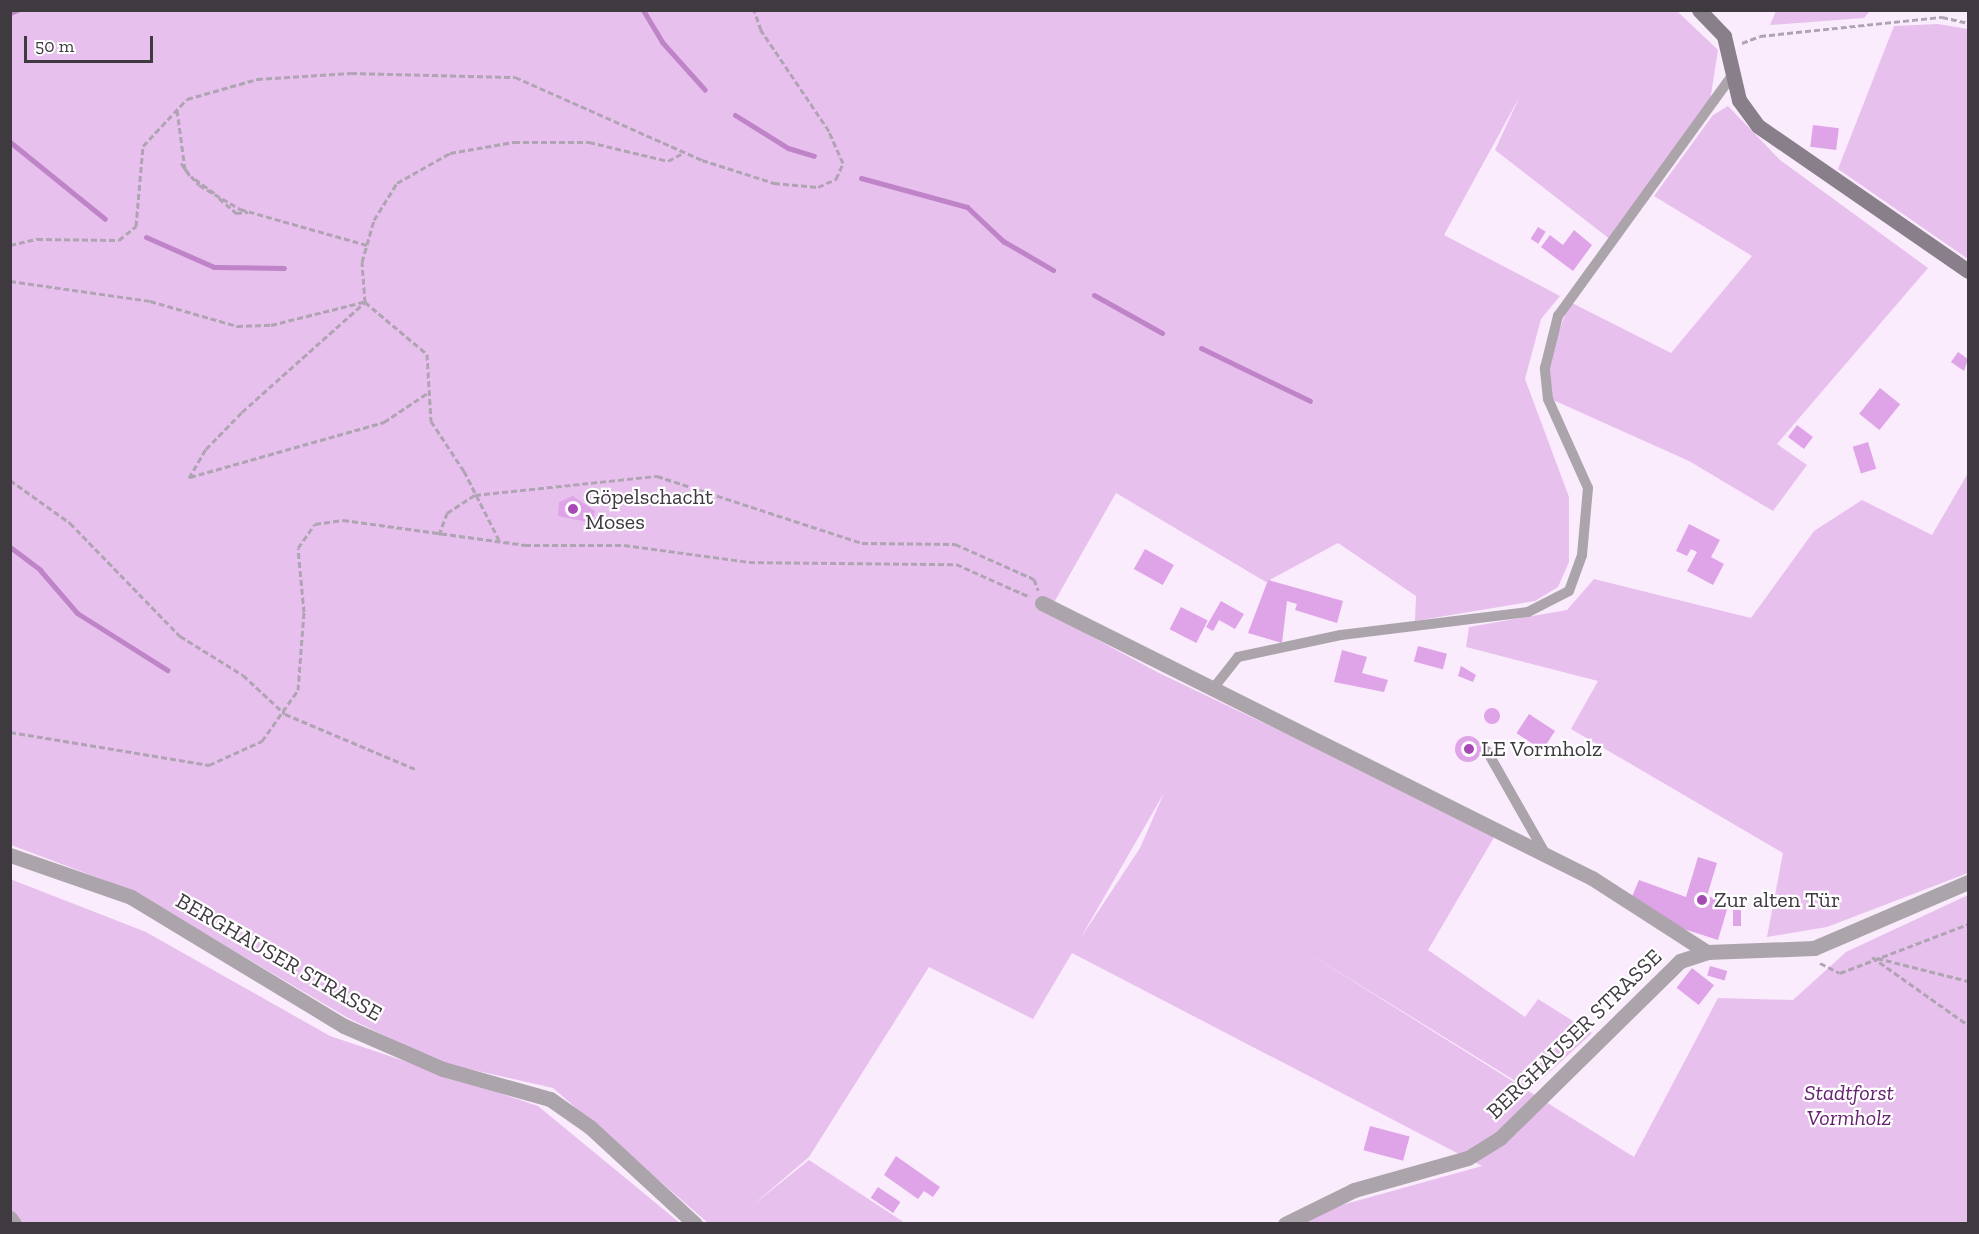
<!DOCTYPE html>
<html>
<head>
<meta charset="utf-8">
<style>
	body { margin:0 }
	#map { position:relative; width:1979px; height:1234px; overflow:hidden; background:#fbecfd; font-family:"Zilla Slab",serif }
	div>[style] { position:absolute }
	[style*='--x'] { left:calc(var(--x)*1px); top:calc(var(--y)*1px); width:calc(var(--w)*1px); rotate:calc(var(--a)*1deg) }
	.green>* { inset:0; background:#e8c0ee }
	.stream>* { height:5px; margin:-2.5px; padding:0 2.5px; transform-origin:2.5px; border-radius:2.5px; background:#be84c7 }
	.building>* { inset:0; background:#dfa3e8; transform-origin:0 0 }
	.round { border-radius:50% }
	.path>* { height:3px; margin-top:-1.5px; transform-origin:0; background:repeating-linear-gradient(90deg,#afa4b1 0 6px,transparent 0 9px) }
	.lane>* { height:10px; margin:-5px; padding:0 5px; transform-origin:5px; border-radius:5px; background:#aba4ab }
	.street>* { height:15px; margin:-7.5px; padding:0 7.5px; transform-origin:7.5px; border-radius:7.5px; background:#aba4ab }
	.secondary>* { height:15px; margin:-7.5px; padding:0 7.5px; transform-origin:7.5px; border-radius:7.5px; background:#887f8a }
	.dots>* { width:16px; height:16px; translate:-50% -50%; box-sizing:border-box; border:3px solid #fff; border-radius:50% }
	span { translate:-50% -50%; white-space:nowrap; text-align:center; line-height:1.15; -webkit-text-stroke:4.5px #fff; paint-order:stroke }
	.poi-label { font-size:22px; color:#3f3940 }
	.left { translate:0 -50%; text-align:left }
	.street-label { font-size:22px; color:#3f3940 }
	.park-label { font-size:22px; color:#662071; font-style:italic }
	.frame { position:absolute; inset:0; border:12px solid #3f3940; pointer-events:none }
	.scale { position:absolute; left:24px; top:36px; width:129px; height:27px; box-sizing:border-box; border:3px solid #3f3940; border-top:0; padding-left:8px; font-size:18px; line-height:21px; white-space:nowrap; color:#3f3940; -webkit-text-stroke:4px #fff; paint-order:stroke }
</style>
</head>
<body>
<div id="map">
	<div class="green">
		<div style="clip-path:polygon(evenodd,11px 11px,1677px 11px,1718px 50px,1710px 101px,1611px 240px,1495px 150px,1520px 96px,1444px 235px,1560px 296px,1541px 319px,1525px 379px,1569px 497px,1569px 562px,1558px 587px,1535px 601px,1415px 621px,1416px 596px,1338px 543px,1266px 582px,1116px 493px,1048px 613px,1159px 673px,1496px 834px,1428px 950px,1525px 1017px,1538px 999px,1592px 1033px,1530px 1090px,1300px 948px,1634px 1157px,1718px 998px,1793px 1000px,1846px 952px,1968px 895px,1968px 1223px,1302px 1223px,1331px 1208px,1482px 1166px,1072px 953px,1033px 1019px,929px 967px,809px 1157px,753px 1205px,809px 1160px,905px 1223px,708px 1223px,553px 1088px,442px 1063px,348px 1018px,133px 891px,11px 845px,11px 11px,1164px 793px,1140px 848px,1080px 939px,1164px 793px)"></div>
		<div style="clip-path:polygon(1776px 11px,1776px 10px,1870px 11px,1864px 18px,1770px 25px)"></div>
		<div style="clip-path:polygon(1938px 24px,1968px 29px,1968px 259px,1838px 169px,1894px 26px)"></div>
		<div style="clip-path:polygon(1728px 106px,1780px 160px,1928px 268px,1777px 444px,1807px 465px,1773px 511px,1689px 461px,1553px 400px,1542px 375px,1570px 302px,1671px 353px,1752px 256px,1654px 196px,1713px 115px)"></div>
		<div style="clip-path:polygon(1968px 473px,1968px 873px,1827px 927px,1767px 937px,1783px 853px,1571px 729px,1598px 681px,1466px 647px,1469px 627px,1567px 610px,1594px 579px,1751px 618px,1814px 531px,1862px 500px,1932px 535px)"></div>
		<div style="clip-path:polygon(10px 879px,146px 932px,330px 1036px,538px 1106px,680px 1223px,11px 1223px)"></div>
	</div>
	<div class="stream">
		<div style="--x:643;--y:10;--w:37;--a:59"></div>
		<div style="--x:662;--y:42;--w:64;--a:48.1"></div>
		<div style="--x:10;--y:13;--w:8;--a:-23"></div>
		<div style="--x:735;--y:115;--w:62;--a:31.9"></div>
		<div style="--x:788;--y:148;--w:27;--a:17"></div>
		<div style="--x:10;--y:142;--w:122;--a:39"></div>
		<div style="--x:861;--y:178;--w:110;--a:15.3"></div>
		<div style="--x:967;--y:207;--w:50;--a:43.4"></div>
		<div style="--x:1003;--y:241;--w:58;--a:30.1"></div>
		<div style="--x:146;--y:237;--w:74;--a:23.8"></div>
		<div style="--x:214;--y:267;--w:70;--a:0.8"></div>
		<div style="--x:1094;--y:295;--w:78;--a:29.2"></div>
		<div style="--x:1201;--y:348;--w:121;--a:25.9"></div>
		<div style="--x:10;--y:547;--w:38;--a:37"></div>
		<div style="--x:40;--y:570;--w:57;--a:49.3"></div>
		<div style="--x:77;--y:613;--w:107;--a:32.3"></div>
	</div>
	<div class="building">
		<div style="left:1813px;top:125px;width:26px;height:22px;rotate:7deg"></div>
		<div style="left:1538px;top:227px;width:9px;height:14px;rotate:32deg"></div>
		<div style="clip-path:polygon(1574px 230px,1592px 245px,1573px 271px,1541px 247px,1550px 235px,1563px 245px)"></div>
		<div style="clip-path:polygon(1958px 352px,1968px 359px,1964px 371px,1951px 362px)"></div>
		<div style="left:1880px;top:388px;width:26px;height:33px;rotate:39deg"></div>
		<div style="left:1797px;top:425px;width:20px;height:15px;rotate:37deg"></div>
		<div style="left:1868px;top:442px;width:28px;height:16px;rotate:73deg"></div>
		<div style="clip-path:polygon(573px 496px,595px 511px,592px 523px,558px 516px,559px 502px)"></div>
		<div style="clip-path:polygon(1689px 524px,1720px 540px,1711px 557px,1724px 564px,1713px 585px,1687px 571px,1697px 552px,1691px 549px,1687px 556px,1676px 551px)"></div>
		<div style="left:1145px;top:549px;width:33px;height:23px;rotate:29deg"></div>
		<div style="clip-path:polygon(1268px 580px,1343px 601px,1337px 623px,1295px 610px,1297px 604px,1287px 601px,1282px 643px,1248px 633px)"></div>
		<div style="clip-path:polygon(1221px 601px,1244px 614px,1235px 629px,1219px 620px,1213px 631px,1206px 627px)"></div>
		<div style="left:1181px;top:607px;width:30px;height:25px;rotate:27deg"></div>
		<div style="left:1418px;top:646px;width:30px;height:16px;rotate:15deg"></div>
		<div style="clip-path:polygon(1342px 650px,1367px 657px,1362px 673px,1388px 680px,1384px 692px,1334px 682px)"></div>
		<div style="clip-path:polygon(1461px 666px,1476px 675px,1473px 682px,1458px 676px)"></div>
		<div class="round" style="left:1484px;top:708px;width:16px;height:16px"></div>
		<div style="left:1529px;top:714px;width:31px;height:23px;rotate:33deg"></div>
		<div class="round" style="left:1455px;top:736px;width:26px;height:26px"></div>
		<div style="clip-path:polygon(1698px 857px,1717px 863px,1707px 896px,1729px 903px,1718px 940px,1668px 924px,1631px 899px,1639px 880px,1686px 897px)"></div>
		<div style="left:1733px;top:910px;width:8px;height:16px"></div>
		<div style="left:1710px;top:966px;width:18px;height:10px;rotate:16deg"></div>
		<div style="left:1692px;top:968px;width:28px;height:25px;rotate:38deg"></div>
		<div style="left:1370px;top:1126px;width:41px;height:25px;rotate:15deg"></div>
		<div style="clip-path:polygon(896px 1156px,940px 1187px,933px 1197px,924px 1191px,918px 1199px,884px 1175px)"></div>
		<div style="left:878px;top:1187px;width:27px;height:13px;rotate:34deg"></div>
	</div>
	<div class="path">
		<div style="--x:1742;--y:43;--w:19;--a:-21"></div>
		<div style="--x:1760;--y:36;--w:183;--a:-6"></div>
		<div style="--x:1942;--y:17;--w:27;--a:13"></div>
		<div style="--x:177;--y:110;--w:60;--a:82.3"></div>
		<div style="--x:185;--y:169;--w:21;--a:49"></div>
		<div style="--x:199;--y:185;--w:48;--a:30.3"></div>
		<div style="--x:240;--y:209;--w:132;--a:15.8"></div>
		<div style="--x:181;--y:163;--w:16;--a:55"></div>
		<div style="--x:195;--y:179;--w:24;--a:36"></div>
		<div style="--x:219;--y:198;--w:23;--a:41"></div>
		<div style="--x:236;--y:213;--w:12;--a:-5"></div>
		<div style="--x:10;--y:245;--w:28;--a:-13"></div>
		<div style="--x:37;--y:239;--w:82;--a:0.7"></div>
		<div style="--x:119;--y:240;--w:22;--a:-39"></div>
		<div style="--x:136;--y:226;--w:80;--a:-85"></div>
		<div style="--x:143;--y:146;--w:64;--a:-46.9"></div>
		<div style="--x:187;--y:99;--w:73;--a:-15.9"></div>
		<div style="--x:257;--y:79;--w:94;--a:-3.7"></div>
		<div style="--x:351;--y:73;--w:164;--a:1.4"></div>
		<div style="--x:515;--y:77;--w:205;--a:23.9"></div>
		<div style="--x:702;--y:160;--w:76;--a:17.7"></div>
		<div style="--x:774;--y:183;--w:44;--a:5.2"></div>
		<div style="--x:818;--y:187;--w:20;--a:-24"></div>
		<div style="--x:836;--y:179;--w:17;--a:-66"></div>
		<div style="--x:843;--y:163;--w:35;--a:-114"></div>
		<div style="--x:829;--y:131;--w:122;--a:-124"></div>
		<div style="--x:761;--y:30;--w:21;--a:-109"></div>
		<div style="--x:10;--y:281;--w:141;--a:8.1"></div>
		<div style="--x:150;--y:301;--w:91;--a:16"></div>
		<div style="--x:237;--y:326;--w:34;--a:-2"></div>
		<div style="--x:271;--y:325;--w:95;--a:-14"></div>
		<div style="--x:365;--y:302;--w:81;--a:40"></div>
		<div style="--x:427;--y:354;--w:67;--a:86.6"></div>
		<div style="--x:431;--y:421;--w:60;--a:56.6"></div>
		<div style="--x:464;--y:471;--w:77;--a:63.1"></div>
		<div style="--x:190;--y:477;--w:202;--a:-15.8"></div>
		<div style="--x:384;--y:422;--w:54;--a:-33.7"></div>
		<div style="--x:189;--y:478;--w:34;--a:-60"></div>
		<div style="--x:206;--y:449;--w:52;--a:-45.8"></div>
		<div style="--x:242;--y:412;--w:165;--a:-41.8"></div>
		<div style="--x:365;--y:302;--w:40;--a:-94.3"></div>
		<div style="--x:362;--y:262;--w:44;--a:-74.1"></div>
		<div style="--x:374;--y:220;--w:44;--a:-58.1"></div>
		<div style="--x:397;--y:183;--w:61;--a:-29.5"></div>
		<div style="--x:450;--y:153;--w:65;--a:-9.8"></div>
		<div style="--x:514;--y:142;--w:75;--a:0"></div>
		<div style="--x:589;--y:142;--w:81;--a:13.5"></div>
		<div style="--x:668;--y:161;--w:17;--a:-28"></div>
		<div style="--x:10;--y:480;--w:74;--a:35.6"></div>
		<div style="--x:70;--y:523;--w:158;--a:45.8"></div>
		<div style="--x:180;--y:636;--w:74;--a:31.8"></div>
		<div style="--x:243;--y:675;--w:57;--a:42.9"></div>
		<div style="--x:285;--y:714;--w:141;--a:22.9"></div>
		<div style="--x:439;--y:535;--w:23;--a:-70"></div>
		<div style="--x:447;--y:513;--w:33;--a:-33"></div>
		<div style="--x:475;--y:495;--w:183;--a:-6"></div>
		<div style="--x:657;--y:476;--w:216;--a:18.1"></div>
		<div style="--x:862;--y:543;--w:93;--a:0.6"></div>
		<div style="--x:955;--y:544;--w:86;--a:23.9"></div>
		<div style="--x:1034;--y:579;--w:12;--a:70"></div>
		<div style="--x:10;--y:732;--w:202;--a:9.4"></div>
		<div style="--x:209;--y:765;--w:58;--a:-24.4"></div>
		<div style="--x:262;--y:741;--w:62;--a:-54.8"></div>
		<div style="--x:298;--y:690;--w:78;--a:-85.6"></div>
		<div style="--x:304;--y:612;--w:64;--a:-95.4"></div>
		<div style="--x:298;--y:548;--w:29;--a:-55"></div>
		<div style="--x:315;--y:524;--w:28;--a:-8"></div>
		<div style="--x:343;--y:520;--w:184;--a:7.8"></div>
		<div style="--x:525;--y:545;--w:99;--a:0"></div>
		<div style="--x:624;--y:545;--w:126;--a:7.7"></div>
		<div style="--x:749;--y:562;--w:207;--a:0.6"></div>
		<div style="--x:956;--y:564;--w:81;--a:24"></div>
		<div style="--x:1872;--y:957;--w:118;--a:35.3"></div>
		<div style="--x:1877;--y:958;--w:94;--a:14.2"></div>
		<div style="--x:1820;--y:963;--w:22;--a:27"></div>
		<div style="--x:1840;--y:973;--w:137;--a:-20.9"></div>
	</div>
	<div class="lane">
		<div style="--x:1212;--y:690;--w:42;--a:-51.8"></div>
		<div style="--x:1238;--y:657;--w:105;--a:-12.1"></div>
		<div style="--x:1341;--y:635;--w:188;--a:-7"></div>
		<div style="--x:1528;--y:612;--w:46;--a:-27.1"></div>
		<div style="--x:1569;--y:591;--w:38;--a:-70"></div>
		<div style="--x:1582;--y:555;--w:67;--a:-84.9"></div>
		<div style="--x:1588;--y:488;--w:98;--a:-114.2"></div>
		<div style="--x:1548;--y:399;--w:31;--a:-96"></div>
		<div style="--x:1545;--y:368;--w:54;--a:-76"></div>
		<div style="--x:1558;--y:316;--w:296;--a:-54.1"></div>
		<div style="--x:1487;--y:751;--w:120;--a:60.4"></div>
	</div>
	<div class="street">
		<div style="--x:1042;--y:603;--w:615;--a:26.57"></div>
		<div style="--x:1592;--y:878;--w:137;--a:32.8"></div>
		<div style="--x:10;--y:855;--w:128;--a:19.1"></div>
		<div style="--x:131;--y:897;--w:249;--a:31.2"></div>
		<div style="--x:344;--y:1026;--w:108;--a:23.5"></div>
		<div style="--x:443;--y:1069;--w:111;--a:15.7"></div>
		<div style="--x:550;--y:1099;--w:49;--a:35"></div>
		<div style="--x:590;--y:1127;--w:143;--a:42.7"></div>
		<div style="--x:10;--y:1218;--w:7;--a:56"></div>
		<div style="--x:1285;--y:1224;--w:77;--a:-26.2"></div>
		<div style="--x:1354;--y:1190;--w:118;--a:-15.7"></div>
		<div style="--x:1468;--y:1158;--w:38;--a:-32"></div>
		<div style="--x:1500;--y:1138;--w:252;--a:-44.5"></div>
		<div style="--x:1680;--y:961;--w:28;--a:-18"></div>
		<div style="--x:1707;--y:952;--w:107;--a:-2.1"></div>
		<div style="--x:1814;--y:948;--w:168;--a:-23.2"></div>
	</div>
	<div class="secondary">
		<div style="--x:1699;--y:10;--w:36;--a:46"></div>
		<div style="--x:1724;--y:36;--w:66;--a:76.8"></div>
		<div style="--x:1739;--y:100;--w:32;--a:54"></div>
		<div style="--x:1758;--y:126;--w:255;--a:34.6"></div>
	</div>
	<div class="dots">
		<div style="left:573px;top:509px;background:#a64ab4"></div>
		<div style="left:1469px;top:749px;background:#a64ab4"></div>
		<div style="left:1702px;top:900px;background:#a64ab4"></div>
	</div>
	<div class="poi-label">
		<span class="left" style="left:585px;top:509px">Göpelschacht<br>Moses</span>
		<span class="left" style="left:1481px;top:749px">LE Vormholz</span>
		<span class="left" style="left:1714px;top:900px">Zur alten Tür</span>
	</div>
	<div class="street-label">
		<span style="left:279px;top:957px;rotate:30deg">BERGHAUSER STRASSE</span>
		<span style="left:1574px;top:1034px;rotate:-44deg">BERGHAUSER STRASSE</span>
	</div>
	<div class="park-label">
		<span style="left:1849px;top:1105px">Stadtforst<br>Vormholz</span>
	</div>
	<div class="frame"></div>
	<div class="scale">50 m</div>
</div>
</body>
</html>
